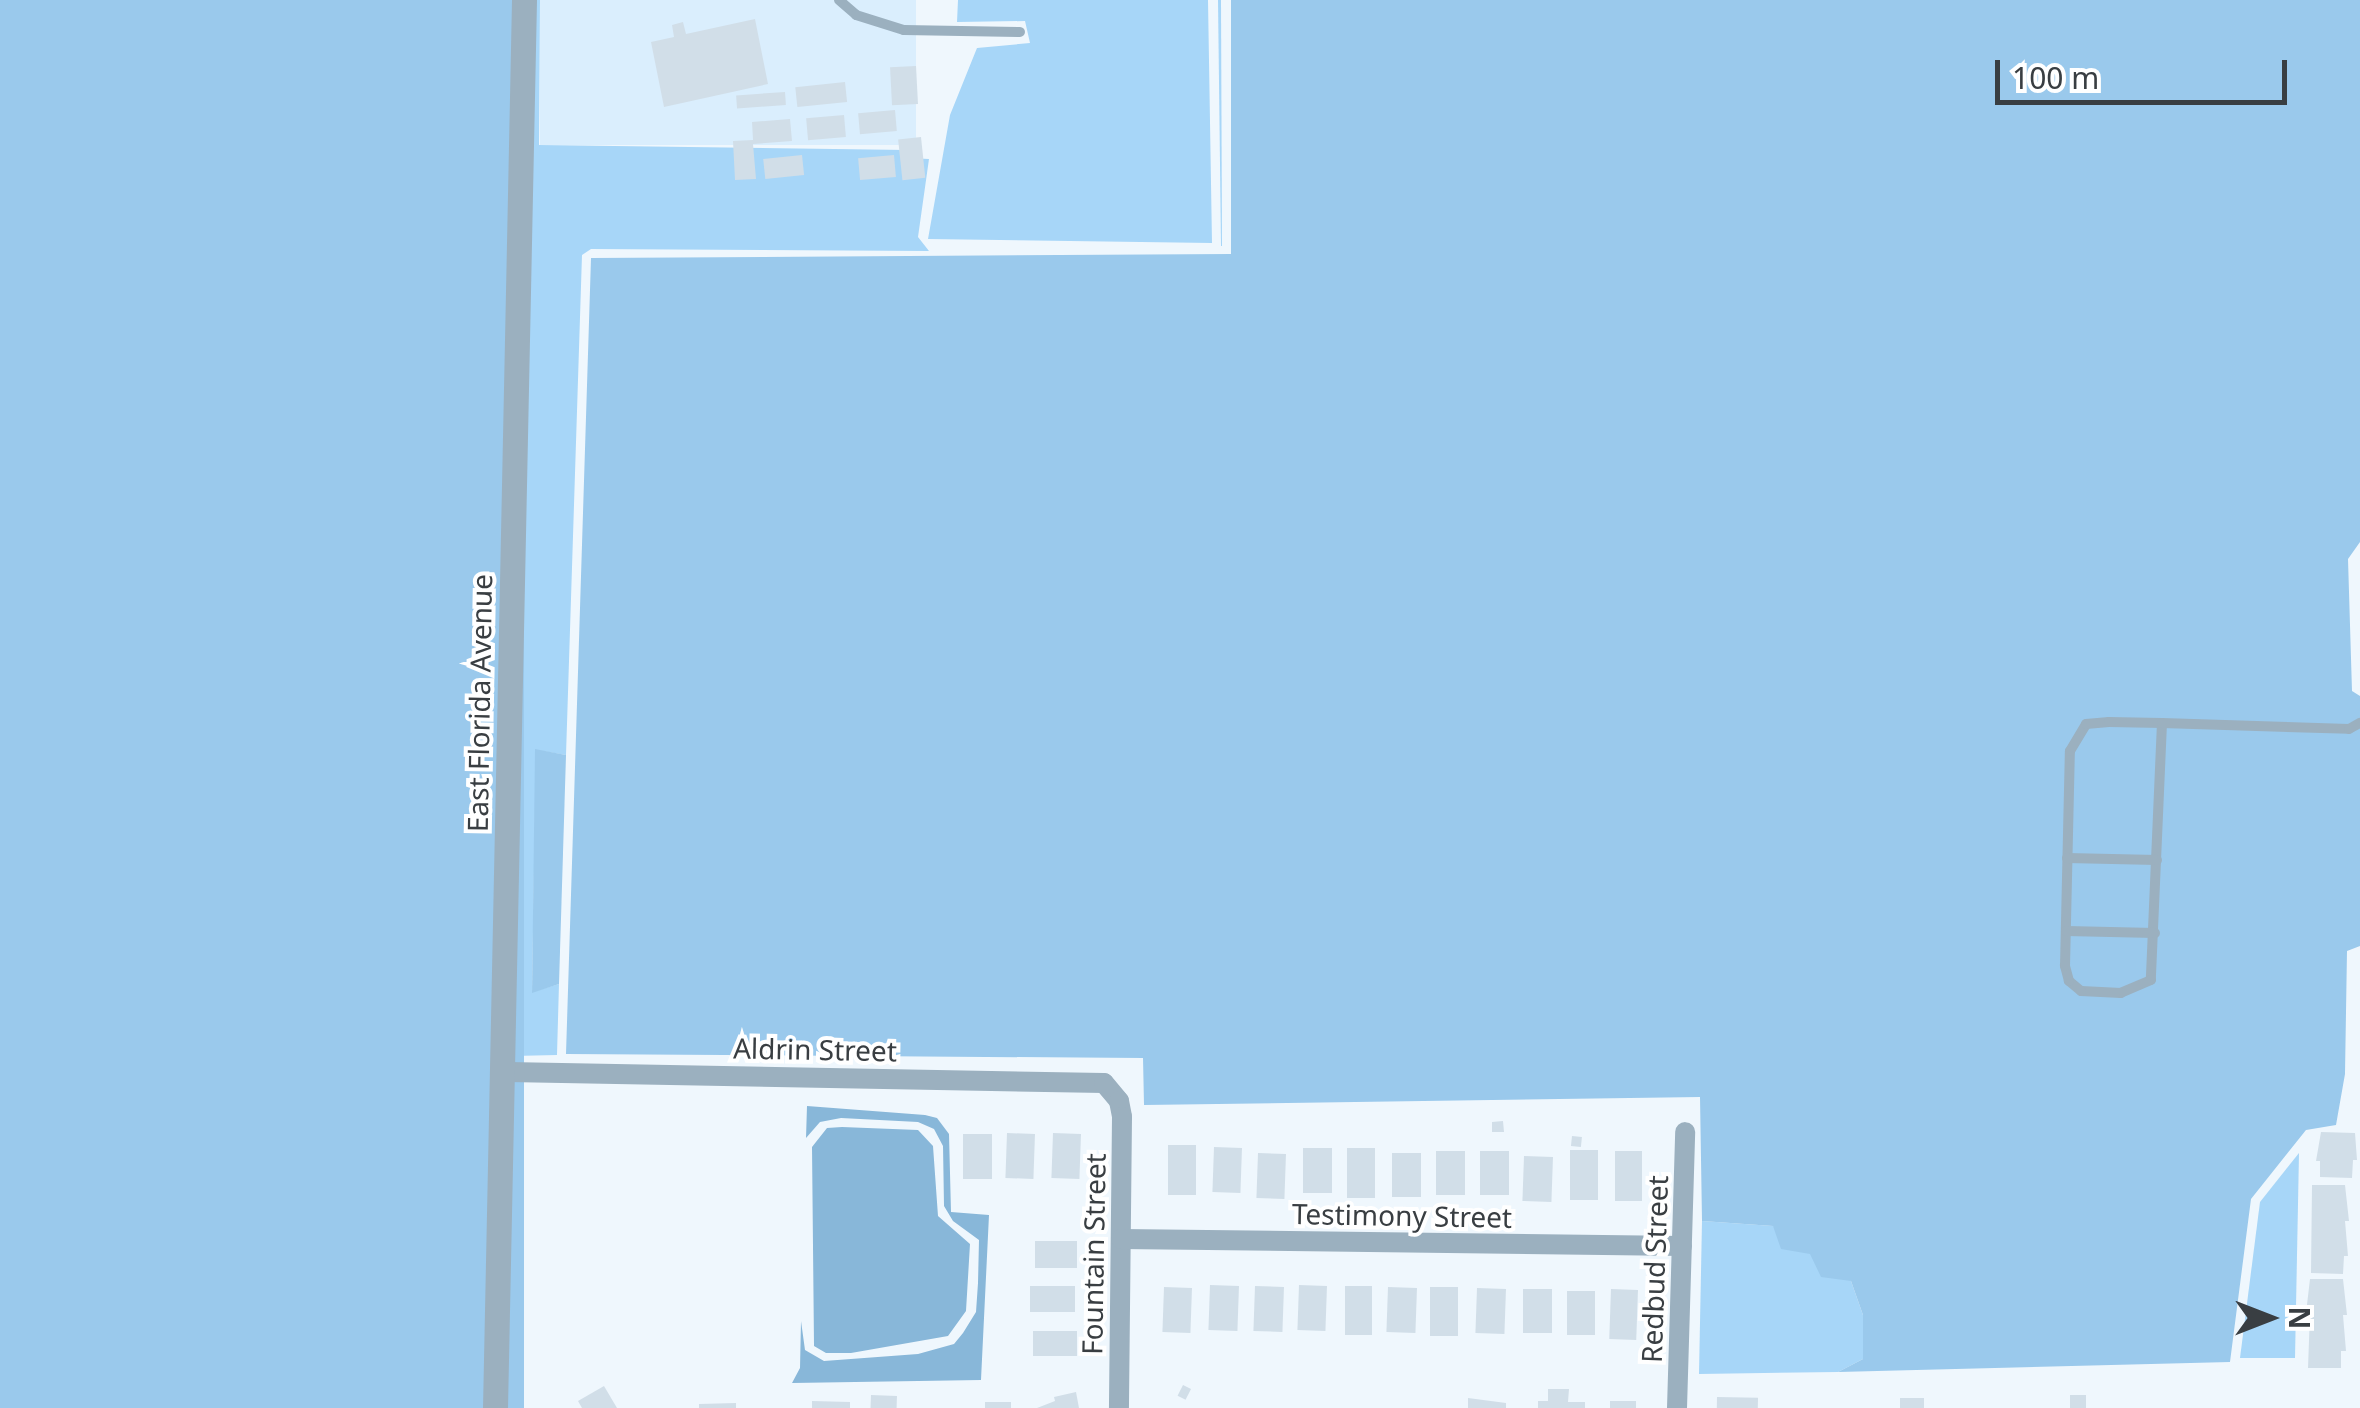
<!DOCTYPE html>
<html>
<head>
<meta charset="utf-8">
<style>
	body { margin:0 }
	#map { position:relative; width:2360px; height:1408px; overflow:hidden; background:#eff7fd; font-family:"Noto Sans",sans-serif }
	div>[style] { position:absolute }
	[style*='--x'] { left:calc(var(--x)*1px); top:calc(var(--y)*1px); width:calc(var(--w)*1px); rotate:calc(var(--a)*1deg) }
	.built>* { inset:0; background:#daeefd; transform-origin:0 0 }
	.green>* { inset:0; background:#a7d6f8 }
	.forest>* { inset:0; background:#9ac9ec; transform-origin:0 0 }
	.water>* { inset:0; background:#88b7d9 }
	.building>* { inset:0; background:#d1dee8; transform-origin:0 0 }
	.service>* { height:10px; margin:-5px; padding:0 5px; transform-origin:5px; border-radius:5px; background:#9bb0bf }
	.minor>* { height:20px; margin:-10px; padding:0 10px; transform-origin:10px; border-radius:10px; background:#9bb0bf }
	.tertiary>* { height:25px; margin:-12.5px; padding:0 12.5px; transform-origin:12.5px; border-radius:12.5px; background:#9bb0bf }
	span { translate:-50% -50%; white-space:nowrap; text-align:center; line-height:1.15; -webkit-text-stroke:8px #fff; paint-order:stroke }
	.street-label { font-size:28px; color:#393e42 }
	.north { position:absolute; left:2220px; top:1268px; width:100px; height:100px; -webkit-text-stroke:8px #fff; paint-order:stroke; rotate:90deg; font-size:28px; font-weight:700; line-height:40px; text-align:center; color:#393e42 }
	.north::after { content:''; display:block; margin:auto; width:35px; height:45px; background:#393e42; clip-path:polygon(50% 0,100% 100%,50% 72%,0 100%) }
	.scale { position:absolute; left:1995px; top:60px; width:292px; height:45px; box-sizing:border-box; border:5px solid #393e42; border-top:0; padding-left:12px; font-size:30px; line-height:35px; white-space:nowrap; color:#393e42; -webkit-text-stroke:8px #fff; paint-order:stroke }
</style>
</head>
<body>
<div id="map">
	<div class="built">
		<div style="left:540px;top:0;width:376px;height:145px"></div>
	</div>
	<div class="green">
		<div style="clip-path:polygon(535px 0,540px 0,539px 145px,907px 150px,907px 158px,929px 159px,918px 237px,929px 251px,591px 249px,582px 255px,566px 755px,536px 750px,532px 992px,559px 984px,557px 1055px,513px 1056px)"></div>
		<div style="clip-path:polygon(958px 0,1208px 0,1212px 243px,928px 239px,950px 115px,977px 48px,1030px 43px,1025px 21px,957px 22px)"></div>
		<div style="clip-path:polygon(1218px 0,1221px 0,1222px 246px,1221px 246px)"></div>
		<div style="clip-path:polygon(2299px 1153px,2295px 1358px,2240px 1358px,2260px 1202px)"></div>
		<div style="clip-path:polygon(1702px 1221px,1773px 1226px,1851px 1281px,1863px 1315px,1863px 1359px,1838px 1372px,1699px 1374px)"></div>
	</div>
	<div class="forest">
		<div style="left:0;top:0;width:524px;height:1408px"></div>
		<div style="clip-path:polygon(1231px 0,2360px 0,2360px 542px,2348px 559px,2352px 691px,2360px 696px,2360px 946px,2347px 951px,2345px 1074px,2336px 1125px,2306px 1130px,2251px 1199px,2230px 1362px,1838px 1372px,1863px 1359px,1863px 1315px,1851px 1281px,1821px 1277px,1810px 1254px,1781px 1249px,1773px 1226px,1702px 1221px,1700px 1097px,1144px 1105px,1143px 1058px,566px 1054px,591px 258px,1231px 254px)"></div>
		<div style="clip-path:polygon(535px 749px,566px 755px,559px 984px,532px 993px)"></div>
	</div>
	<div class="water">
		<div style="clip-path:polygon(807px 1106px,925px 1115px,937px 1118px,949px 1134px,951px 1212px,989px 1215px,981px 1380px,792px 1383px,800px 1368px,801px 1321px,805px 1350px,824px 1361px,918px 1354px,954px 1344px,963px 1333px,976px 1312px,978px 1283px,979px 1240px,953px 1221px,944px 1206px,943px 1146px,934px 1129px,918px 1122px,841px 1118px,820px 1122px,806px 1138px)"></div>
		<div style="clip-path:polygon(842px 1127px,918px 1130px,933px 1146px,938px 1216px,970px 1244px,966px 1311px,948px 1336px,851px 1353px,826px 1353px,814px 1346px,812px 1147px,827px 1128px)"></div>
	</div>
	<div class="building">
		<div style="clip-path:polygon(755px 19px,768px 84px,664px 107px,651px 42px,674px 37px,672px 25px,683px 22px,686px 34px)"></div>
		<div style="left:916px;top:66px;width:38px;height:26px;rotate:87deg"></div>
		<div style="left:845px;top:82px;width:20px;height:50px;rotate:84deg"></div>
		<div style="left:785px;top:92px;width:13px;height:49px;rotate:86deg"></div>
		<div style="left:895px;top:110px;width:21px;height:37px;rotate:85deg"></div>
		<div style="left:844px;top:115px;width:22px;height:38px;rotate:85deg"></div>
		<div style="clip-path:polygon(790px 119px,792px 141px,753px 144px,756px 179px,735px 180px,733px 141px,753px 140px,752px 122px)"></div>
		<div style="left:921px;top:137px;width:41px;height:23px;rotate:84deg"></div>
		<div style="left:802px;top:155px;width:20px;height:39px;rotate:84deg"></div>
		<div style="left:894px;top:155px;width:22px;height:36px;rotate:85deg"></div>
		<div style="clip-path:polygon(1503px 1121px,1504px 1132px,1492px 1132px,1492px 1122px)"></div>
		<div style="clip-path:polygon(2321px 1132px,2355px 1133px,2357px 1160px,2353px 1160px,2352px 1178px,2320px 1177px,2320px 1161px,2316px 1161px)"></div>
		<div style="left:1007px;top:1133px;width:28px;height:45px;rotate:2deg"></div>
		<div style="left:1053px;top:1133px;width:28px;height:45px;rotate:2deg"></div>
		<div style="left:963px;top:1134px;width:29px;height:45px"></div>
		<div style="left:1572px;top:1136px;width:10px;height:10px;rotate:6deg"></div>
		<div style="left:1168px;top:1145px;width:28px;height:50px"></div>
		<div style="left:1214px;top:1147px;width:28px;height:45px;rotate:2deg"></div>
		<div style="left:1303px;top:1148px;width:29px;height:45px"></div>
		<div style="left:1347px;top:1148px;width:28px;height:50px"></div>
		<div style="left:1570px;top:1150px;width:28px;height:50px"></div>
		<div style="left:1436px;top:1151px;width:29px;height:44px"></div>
		<div style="left:1480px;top:1151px;width:29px;height:44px"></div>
		<div style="left:1615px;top:1151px;width:27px;height:50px"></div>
		<div style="left:1258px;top:1153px;width:28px;height:45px;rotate:2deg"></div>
		<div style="left:1392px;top:1153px;width:29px;height:44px"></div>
		<div style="left:1524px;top:1156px;width:29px;height:45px;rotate:2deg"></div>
		<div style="clip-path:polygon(2312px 1185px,2345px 1185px,2349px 1221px,2345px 1221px,2348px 1256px,2344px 1256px,2343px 1274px,2311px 1273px)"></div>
		<div style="left:1035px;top:1241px;width:42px;height:27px"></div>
		<div style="clip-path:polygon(2310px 1279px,2343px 1279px,2347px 1315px,2343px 1315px,2346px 1351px,2341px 1351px,2341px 1368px,2308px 1368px,2310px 1313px,2306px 1313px)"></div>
		<div style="left:1210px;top:1285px;width:29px;height:45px;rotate:2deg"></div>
		<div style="left:1299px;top:1285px;width:28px;height:45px;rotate:2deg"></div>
		<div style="left:1030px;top:1286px;width:45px;height:26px"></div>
		<div style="left:1255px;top:1286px;width:29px;height:45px;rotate:2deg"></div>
		<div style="left:1345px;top:1286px;width:27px;height:49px"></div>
		<div style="left:1164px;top:1287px;width:28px;height:45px;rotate:2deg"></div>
		<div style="left:1388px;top:1287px;width:29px;height:45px;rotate:2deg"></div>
		<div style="left:1430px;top:1287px;width:28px;height:49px"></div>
		<div style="left:1477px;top:1288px;width:29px;height:45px;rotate:2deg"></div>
		<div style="left:1523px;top:1289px;width:29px;height:44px"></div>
		<div style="left:1611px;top:1289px;width:27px;height:50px;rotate:2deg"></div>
		<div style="left:1567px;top:1291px;width:28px;height:44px"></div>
		<div style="left:1033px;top:1331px;width:44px;height:25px"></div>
		<div style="left:1183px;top:1385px;width:9px;height:12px;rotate:27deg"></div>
		<div style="clip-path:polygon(604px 1386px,617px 1408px,582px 1408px,578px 1401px)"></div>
		<div style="clip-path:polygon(1548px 1389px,1569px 1389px,1568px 1402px,1585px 1402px,1585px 1408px,1538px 1408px,1538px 1401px,1548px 1401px)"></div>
		<div style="clip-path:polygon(1076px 1392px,1079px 1408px,1037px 1408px,1055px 1401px,1054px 1397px)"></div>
		<div style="left:871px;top:1395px;width:26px;height:13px;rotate:2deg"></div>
		<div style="left:2070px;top:1395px;width:16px;height:13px"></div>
		<div style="left:1717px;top:1397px;width:41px;height:11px;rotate:1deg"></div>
		<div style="clip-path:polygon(1468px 1398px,1506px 1403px,1506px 1408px,1468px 1408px)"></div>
		<div style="left:1924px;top:1398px;width:10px;height:24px;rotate:90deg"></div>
		<div style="clip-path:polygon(812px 1401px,850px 1402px,850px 1408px,812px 1408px)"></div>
		<div style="left:1610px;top:1401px;width:26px;height:7px"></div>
		<div style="left:985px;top:1402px;width:26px;height:6px"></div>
		<div style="clip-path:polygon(736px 1403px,736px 1408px,699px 1408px,699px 1404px)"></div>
	</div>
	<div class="service">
		<div style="--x:839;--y:0;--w:23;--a:41"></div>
		<div style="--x:856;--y:15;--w:50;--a:17.4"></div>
		<div style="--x:904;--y:30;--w:116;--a:1"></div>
		<div style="--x:2162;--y:723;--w:257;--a:92.5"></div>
		<div style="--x:2151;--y:980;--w:33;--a:157"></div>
		<div style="--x:2121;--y:993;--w:40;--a:-177.1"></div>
		<div style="--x:2081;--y:991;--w:16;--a:-140"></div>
		<div style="--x:2069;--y:981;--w:16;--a:-105"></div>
		<div style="--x:2065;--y:966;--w:215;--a:-88.7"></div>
		<div style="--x:2070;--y:751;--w:31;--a:-59"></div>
		<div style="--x:2086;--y:724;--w:23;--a:-5"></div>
		<div style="--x:2109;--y:722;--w:53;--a:1.1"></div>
		<div style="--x:2162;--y:723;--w:187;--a:1.8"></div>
		<div style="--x:2349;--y:729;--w:13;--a:-29"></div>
		<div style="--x:2067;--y:858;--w:90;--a:1.3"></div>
		<div style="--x:2066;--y:931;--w:89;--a:1.3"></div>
	</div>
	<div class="minor">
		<div style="--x:502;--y:1072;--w:602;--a:1.05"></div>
		<div style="--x:1104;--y:1083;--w:23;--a:50"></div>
		<div style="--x:1119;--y:1101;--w:16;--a:79"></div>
		<div style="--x:1122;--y:1117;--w:291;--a:90.6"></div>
		<div style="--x:1121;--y:1239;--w:561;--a:0.71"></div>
		<div style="--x:1677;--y:1408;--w:276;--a:-88.3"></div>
	</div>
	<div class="tertiary">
		<div style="--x:495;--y:1408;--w:1408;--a:-88.82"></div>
	</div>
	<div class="street-label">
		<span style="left:479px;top:703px;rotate:-89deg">East Florida Avenue</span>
		<span style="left:815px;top:1049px;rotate:1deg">Aldrin Street</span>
		<span style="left:1402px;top:1215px;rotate:1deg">Testimony Street</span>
		<span style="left:1093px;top:1254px;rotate:-89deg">Fountain Street</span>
		<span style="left:1654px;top:1269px;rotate:-88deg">Redbud Street</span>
	</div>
	<div class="north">N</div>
	<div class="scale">100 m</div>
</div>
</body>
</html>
